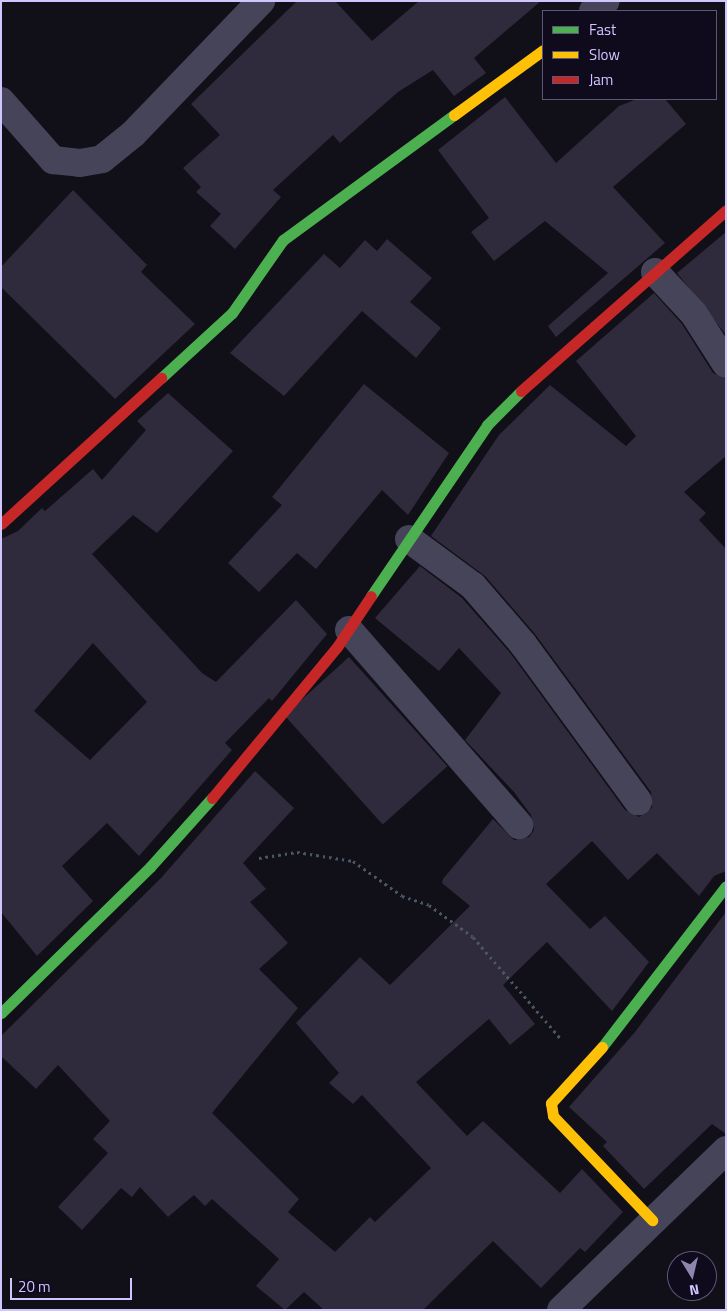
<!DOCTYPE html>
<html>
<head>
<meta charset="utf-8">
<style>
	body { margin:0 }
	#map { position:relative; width:727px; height:1311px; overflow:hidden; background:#110f18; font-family:"Titillium Web",sans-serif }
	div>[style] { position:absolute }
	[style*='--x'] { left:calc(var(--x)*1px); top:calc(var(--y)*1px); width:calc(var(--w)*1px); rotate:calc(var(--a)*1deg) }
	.building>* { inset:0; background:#2f2b3c; transform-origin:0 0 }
	.path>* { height:3px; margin-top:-1.5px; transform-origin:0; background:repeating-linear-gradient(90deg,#495765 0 2.5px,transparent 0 6.5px) }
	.street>* { height:28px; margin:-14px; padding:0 14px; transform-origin:14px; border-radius:14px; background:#464459 }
	.fast>* { height:11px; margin:-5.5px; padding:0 5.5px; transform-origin:5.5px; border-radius:5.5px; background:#4caf50 }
	.slow>* { height:11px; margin:-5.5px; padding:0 5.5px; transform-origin:5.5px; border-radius:5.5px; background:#ffc107 }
	.jam>* { height:11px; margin:-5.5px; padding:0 5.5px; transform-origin:5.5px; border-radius:5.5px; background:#c62828 }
	span { translate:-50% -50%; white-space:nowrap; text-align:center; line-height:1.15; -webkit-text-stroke:4px #0f0b1c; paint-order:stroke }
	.frame { position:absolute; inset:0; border:2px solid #d0c6ff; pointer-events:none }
	.legend { position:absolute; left:542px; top:10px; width:175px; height:90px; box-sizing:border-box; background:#0f0b1c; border:1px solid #5c5677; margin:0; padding:6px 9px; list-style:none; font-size:15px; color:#d0c6ff }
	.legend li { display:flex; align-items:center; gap:10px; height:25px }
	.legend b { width:25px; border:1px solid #5c5677 }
	.north { position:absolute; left:667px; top:1251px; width:50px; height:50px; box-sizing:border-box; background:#0f0b1c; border:1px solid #5c5677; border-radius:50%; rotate:171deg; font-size:14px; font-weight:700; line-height:20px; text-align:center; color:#d0c6ff }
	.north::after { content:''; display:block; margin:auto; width:18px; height:22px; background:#8d86ae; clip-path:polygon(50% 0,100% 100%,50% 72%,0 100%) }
	.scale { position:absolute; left:10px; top:1278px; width:122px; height:22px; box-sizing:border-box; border:2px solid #d0c6ff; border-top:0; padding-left:6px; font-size:15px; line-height:18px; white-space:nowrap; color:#d0c6ff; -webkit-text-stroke:4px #0f0b1c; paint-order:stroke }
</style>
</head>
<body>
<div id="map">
	<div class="building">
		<div style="clip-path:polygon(297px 1px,335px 1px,372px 41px,419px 1px,541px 1px,474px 58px,486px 73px,454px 96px,433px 70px,398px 92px,340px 143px,333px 135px,273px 190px,281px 197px,235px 249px,210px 226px,221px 214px,196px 192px,201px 187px,183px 168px,220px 135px,191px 104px)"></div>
		<div style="clip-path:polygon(505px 97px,556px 163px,619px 106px,637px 99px,665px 99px,686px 124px,613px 187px,665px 243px,556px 337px,548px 326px,608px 273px,545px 221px,494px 261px,471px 232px,489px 218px,438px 150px)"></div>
		<div style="clip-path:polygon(73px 190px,147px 265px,141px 272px,195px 324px,115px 399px,1px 287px,1px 267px)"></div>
		<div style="clip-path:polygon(726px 232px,726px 335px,677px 273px)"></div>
		<div style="clip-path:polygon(387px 239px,432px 278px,410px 302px,441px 328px,416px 358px,362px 311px,284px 396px,230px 353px,324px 254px,340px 268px,365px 240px,377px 251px)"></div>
		<div style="clip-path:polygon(654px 293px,682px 324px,713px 373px,726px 379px,726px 456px,684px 492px,706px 513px,699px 520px,726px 549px,726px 871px,714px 876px,699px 896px,657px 853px,628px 880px,592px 841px,546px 884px,590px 929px,605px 916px,649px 962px,612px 1011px,547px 942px,503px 985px,535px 1024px,510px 1045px,489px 1019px,416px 1082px,467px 1136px,483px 1121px,560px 1193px,582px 1169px,623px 1212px,585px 1252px,580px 1248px,541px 1288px,493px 1241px,423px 1310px,324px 1310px,304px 1292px,285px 1310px,256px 1286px,279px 1259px,212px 1199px,205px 1206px,194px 1195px,168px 1217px,140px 1187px,132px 1197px,121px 1188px,82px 1230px,58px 1207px,108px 1153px,93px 1139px,110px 1121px,58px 1065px,36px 1089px,1px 1056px,1px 1036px,161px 878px,255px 771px,294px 808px,243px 863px,266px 889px,250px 902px,288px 943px,259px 969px,298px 1008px,212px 1113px,299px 1199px,288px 1212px,335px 1252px,370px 1217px,375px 1222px,431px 1168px,362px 1095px,353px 1104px,329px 1083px,339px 1073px,296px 1023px,360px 957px,390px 985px,470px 906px,442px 883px,443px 879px,493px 819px,514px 840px,529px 837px,534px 830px,531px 815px,514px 792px,465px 740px,501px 693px,459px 648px,439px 671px,375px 618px,420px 566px,462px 598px,511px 654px,625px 810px,639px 817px,652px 808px,651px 792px,535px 634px,485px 576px,431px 536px,499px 435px,550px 385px,626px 446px,636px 436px,576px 361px)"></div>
		<div style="clip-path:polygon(364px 384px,449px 453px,408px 515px,382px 490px,316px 569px,297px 553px,259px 592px,228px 563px,282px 505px,272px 497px)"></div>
		<div style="clip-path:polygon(evenodd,168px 393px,233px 451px,157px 533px,133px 515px,92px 554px,202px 673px,216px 682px,296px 600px,327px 634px,272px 701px,269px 698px,225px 743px,232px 750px,139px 856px,107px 823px,62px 866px,93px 901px,37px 956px,1px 912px,1px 539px,18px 531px,42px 508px,45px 511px,93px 469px,102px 480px,146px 430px,137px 421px,168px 393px,93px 643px,147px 702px,90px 760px,34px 711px,93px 643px)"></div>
		<div style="left:349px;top:657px;width:147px;height:87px;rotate:48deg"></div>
		<div style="clip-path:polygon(726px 912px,726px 1134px,712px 1124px,644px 1189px,603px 1146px,607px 1142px,569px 1107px,635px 1032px)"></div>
	</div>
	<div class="path">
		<div style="--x:259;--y:858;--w:38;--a:-9"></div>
		<div style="--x:297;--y:852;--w:57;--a:9.1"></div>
		<div style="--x:353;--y:861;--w:60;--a:35.5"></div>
		<div style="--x:402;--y:896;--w:28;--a:18"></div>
		<div style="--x:429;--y:905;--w:54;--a:36"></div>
		<div style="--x:473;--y:937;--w:136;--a:49.2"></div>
	</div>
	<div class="street">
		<div style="--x:593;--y:11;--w:16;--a:-38"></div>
		<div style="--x:1;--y:101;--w:79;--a:48.6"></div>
		<div style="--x:53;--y:160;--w:27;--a:6"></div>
		<div style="--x:80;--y:163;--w:22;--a:-10"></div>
		<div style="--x:102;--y:159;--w:40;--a:-39"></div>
		<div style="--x:133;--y:134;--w:185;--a:-46.1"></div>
		<div style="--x:655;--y:272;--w:57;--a:47.1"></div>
		<div style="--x:694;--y:314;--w:59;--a:57.4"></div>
		<div style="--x:409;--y:539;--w:79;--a:36.3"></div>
		<div style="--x:473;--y:586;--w:77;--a:49.2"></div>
		<div style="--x:523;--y:644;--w:195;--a:53.8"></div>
		<div style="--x:349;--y:630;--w:259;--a:48.9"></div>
		<div style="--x:561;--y:1310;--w:230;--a:-44.1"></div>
	</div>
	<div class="fast">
		<div style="--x:161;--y:378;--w:96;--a:-42.5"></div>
		<div style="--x:232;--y:313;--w:89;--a:-55.1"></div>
		<div style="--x:283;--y:240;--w:212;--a:-36.2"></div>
		<div style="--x:371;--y:596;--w:207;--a:-55.8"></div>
		<div style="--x:487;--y:425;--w:48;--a:-45"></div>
		<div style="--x:1;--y:1013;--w:209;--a:-44.4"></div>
		<div style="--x:150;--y:867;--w:93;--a:-48.1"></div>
		<div style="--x:602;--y:1047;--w:203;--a:-52.4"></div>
	</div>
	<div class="slow">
		<div style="--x:454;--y:115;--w:110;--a:-36.1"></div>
		<div style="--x:602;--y:1047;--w:76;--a:132.3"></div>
		<div style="--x:551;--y:1103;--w:13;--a:81"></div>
		<div style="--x:553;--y:1116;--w:144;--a:46.4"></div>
	</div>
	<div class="jam">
		<div style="--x:521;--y:391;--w:273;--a:-41.4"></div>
		<div style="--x:1;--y:524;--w:217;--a:-42.4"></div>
		<div style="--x:212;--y:798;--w:196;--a:-50.4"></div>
		<div style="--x:337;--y:647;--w:61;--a:-56.3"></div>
	</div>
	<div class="frame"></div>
	<ul class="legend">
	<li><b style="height:6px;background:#4caf50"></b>Fast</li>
	<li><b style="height:6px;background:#ffc107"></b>Slow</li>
	<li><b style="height:6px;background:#c62828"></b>Jam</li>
	</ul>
	<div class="north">N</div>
	<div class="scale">20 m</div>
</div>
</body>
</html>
